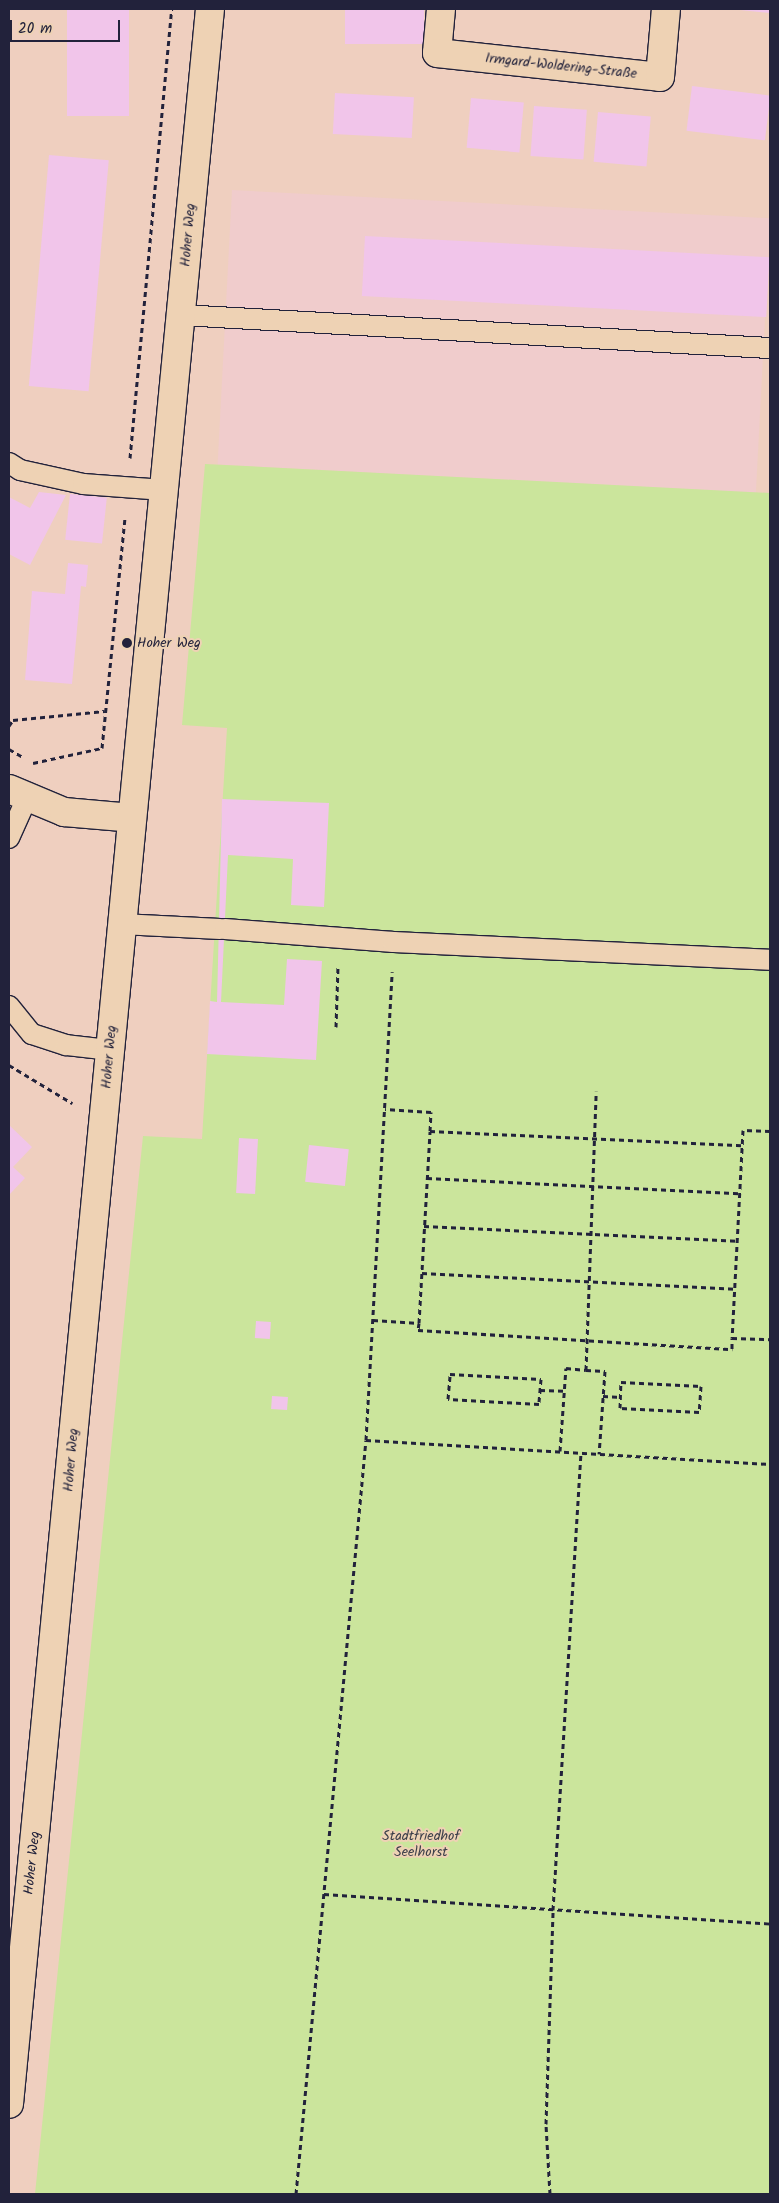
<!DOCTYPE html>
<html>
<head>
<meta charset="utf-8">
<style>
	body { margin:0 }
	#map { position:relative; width:779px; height:2203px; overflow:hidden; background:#efcfbf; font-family:Kalam,sans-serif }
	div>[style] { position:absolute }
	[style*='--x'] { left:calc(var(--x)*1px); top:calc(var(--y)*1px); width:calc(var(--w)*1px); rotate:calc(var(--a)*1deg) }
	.built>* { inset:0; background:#f0cccc; transform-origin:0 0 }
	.green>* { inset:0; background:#cbe59c }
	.building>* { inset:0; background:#f1c5ea; transform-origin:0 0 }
	.path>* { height:3px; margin-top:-1.5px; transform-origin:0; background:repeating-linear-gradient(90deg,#22223b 0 5px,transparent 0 9px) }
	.roads { filter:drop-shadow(1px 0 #22223b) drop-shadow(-1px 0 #22223b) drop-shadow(0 1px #22223b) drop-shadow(0 -1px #22223b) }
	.lane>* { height:20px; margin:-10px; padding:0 10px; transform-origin:10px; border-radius:10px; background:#eed2b4 }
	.street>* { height:28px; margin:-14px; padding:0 14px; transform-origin:14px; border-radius:14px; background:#eed2b4 }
	.secondary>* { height:28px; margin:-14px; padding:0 14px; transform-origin:14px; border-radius:14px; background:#eed2b4 }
	.dots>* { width:14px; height:14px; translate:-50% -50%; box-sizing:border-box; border:2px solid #eed2b4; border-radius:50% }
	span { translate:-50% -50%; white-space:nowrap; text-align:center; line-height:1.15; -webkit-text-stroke:4px #eed2b4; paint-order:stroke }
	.street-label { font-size:14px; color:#22223b }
	.poi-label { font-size:14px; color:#22223b }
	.left { translate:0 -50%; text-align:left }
	.park-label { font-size:14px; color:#3b3f4a }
	.frame { position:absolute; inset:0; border:10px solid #22223b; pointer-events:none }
	.scale { position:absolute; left:10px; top:20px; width:110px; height:22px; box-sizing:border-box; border:2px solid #22223b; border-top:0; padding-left:6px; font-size:15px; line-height:18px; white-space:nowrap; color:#22223b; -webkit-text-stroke:4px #eed2b4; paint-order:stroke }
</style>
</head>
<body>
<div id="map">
	<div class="built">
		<div style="left:232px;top:190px;width:539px;height:275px;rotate:3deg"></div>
	</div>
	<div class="green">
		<div style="clip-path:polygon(205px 464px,770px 493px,770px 2194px,35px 2194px,143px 1136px,202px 1139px,227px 728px,182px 725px)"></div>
	</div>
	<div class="building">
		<div style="left:67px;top:9px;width:62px;height:107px"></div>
		<div style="left:345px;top:9px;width:79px;height:35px"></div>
		<div style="clip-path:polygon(770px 9px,770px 13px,740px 10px,740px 9px)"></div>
		<div style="left:692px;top:86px;width:79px;height:45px;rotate:7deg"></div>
		<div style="left:335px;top:93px;width:79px;height:41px;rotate:3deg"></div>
		<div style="left:471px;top:98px;width:53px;height:50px;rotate:5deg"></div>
		<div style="left:534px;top:106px;width:53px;height:50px;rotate:4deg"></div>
		<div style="left:598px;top:112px;width:53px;height:50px;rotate:5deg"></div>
		<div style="left:49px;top:155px;width:60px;height:232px;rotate:5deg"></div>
		<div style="left:365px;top:236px;width:405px;height:60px;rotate:3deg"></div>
		<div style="clip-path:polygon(39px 492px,66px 495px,30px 565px,9px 554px,9px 497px,30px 508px)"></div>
		<div style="left:70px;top:494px;width:37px;height:46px;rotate:6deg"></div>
		<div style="clip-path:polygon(68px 563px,88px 565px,86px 587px,81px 586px,72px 684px,25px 680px,32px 591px,65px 594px)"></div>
		<div style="clip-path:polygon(222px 799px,329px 803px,324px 907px,291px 905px,293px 859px,228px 855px,221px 1002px,284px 1005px,287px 959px,322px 961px,316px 1060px,207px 1054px,210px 1001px,217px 1002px)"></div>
		<div style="clip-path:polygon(9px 1125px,32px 1147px,13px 1167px,25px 1178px,9px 1195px)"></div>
		<div style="left:239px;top:1138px;width:19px;height:55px;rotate:3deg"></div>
		<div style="left:309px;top:1145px;width:40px;height:37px;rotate:6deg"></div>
		<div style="left:256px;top:1321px;width:15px;height:17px;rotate:4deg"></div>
		<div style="left:272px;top:1396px;width:16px;height:13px;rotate:4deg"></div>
	</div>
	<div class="path">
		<div style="--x:130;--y:458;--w:451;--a:-84.7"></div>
		<div style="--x:9;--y:726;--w:7;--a:-56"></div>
		<div style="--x:13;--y:720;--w:92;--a:-5.6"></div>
		<div style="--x:102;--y:748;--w:232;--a:-84.3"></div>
		<div style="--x:9;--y:749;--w:16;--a:30"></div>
		<div style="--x:33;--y:763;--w:71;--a:-12.3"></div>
		<div style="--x:336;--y:1027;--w:60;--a:-88.1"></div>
		<div style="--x:9;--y:1065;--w:74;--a:31.1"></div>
		<div style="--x:430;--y:1131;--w:312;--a:2.6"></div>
		<div style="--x:770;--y:1131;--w:27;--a:-178"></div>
		<div style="--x:743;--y:1130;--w:208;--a:93"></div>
		<div style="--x:732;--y:1338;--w:38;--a:2"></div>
		<div style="--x:427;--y:1178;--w:312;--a:2.8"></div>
		<div style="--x:424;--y:1226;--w:313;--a:2.7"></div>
		<div style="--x:422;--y:1273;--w:313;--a:2.9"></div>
		<div style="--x:373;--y:1320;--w:46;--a:3.7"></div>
		<div style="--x:419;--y:1323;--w:192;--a:-86.7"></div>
		<div style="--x:430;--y:1131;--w:19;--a:-87"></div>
		<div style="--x:431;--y:1112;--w:46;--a:-176.3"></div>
		<div style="--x:419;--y:1323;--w:7;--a:98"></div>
		<div style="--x:418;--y:1330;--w:315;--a:3.5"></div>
		<div style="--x:732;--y:1349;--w:11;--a:-90"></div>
		<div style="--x:586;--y:1370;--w:279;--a:-87.9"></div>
		<div style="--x:450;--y:1374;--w:91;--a:3.1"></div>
		<div style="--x:541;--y:1379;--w:25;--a:95"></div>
		<div style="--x:539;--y:1404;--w:91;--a:-176.9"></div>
		<div style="--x:448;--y:1399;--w:25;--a:-85"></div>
		<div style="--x:621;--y:1382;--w:80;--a:2.9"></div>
		<div style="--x:701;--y:1386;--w:26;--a:94"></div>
		<div style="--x:699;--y:1412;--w:79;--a:-177.1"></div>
		<div style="--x:620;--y:1408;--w:26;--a:-88"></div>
		<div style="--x:540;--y:1390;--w:24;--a:2"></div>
		<div style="--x:603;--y:1396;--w:18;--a:3"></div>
		<div style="--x:366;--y:1440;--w:469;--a:-86.8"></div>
		<div style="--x:560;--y:1451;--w:83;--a:-85.9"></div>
		<div style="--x:566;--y:1368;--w:20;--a:6"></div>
		<div style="--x:586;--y:1370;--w:19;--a:3"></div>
		<div style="--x:605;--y:1371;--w:83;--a:94.1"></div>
		<div style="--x:324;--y:1894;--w:447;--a:3.8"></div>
		<div style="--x:296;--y:2194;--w:757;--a:-84.7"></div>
		<div style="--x:366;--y:1440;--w:405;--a:3.4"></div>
		<div style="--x:550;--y:2194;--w:70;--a:-93.3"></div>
		<div style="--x:546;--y:2124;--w:214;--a:-88.1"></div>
		<div style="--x:553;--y:1910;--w:459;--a:-86.5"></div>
	</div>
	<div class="roads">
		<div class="lane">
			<div style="--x:181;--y:315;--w:590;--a:3.21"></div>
			<div style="--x:9;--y:463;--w:13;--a:32"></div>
			<div style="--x:20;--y:470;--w:65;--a:12.5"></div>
			<div style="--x:83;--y:484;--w:81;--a:4.2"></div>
			<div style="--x:9;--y:838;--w:42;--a:-65.9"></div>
			<div style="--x:121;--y:924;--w:99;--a:2.9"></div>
			<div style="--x:225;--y:929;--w:169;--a:4.4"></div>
			<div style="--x:393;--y:942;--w:377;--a:2.7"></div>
			<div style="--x:9;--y:1006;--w:36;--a:51"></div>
			<div style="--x:32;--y:1034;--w:36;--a:18"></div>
			<div style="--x:66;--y:1045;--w:44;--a:6.5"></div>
		</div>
		<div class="street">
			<div style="--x:441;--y:9;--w:44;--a:95.2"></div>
			<div style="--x:437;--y:53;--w:224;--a:6.1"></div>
			<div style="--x:660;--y:77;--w:68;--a:-85"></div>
		</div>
		<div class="secondary">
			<div style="--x:9;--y:789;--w:60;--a:22.7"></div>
			<div style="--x:64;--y:812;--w:68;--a:5"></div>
			<div style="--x:9;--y:2104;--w:2105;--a:-84.52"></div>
		</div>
	</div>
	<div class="dots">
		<div style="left:127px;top:643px;background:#22223b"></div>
	</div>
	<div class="street-label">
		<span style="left:561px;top:66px;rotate:6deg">Irmgard-Woldering-Straße</span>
		<span style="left:188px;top:235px;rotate:-85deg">Hoher Weg</span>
		<span style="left:109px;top:1057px;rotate:-85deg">Hoher Weg</span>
		<span style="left:71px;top:1460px;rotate:-85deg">Hoher Weg</span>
		<span style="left:32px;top:1863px;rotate:-84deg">Hoher Weg</span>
	</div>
	<div class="poi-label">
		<span class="left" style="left:137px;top:643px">Hoher Weg</span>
	</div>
	<div class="park-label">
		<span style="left:421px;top:1844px">Stadtfriedhof<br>Seelhorst</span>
	</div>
	<div class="frame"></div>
	<div class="scale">20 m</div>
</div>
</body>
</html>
